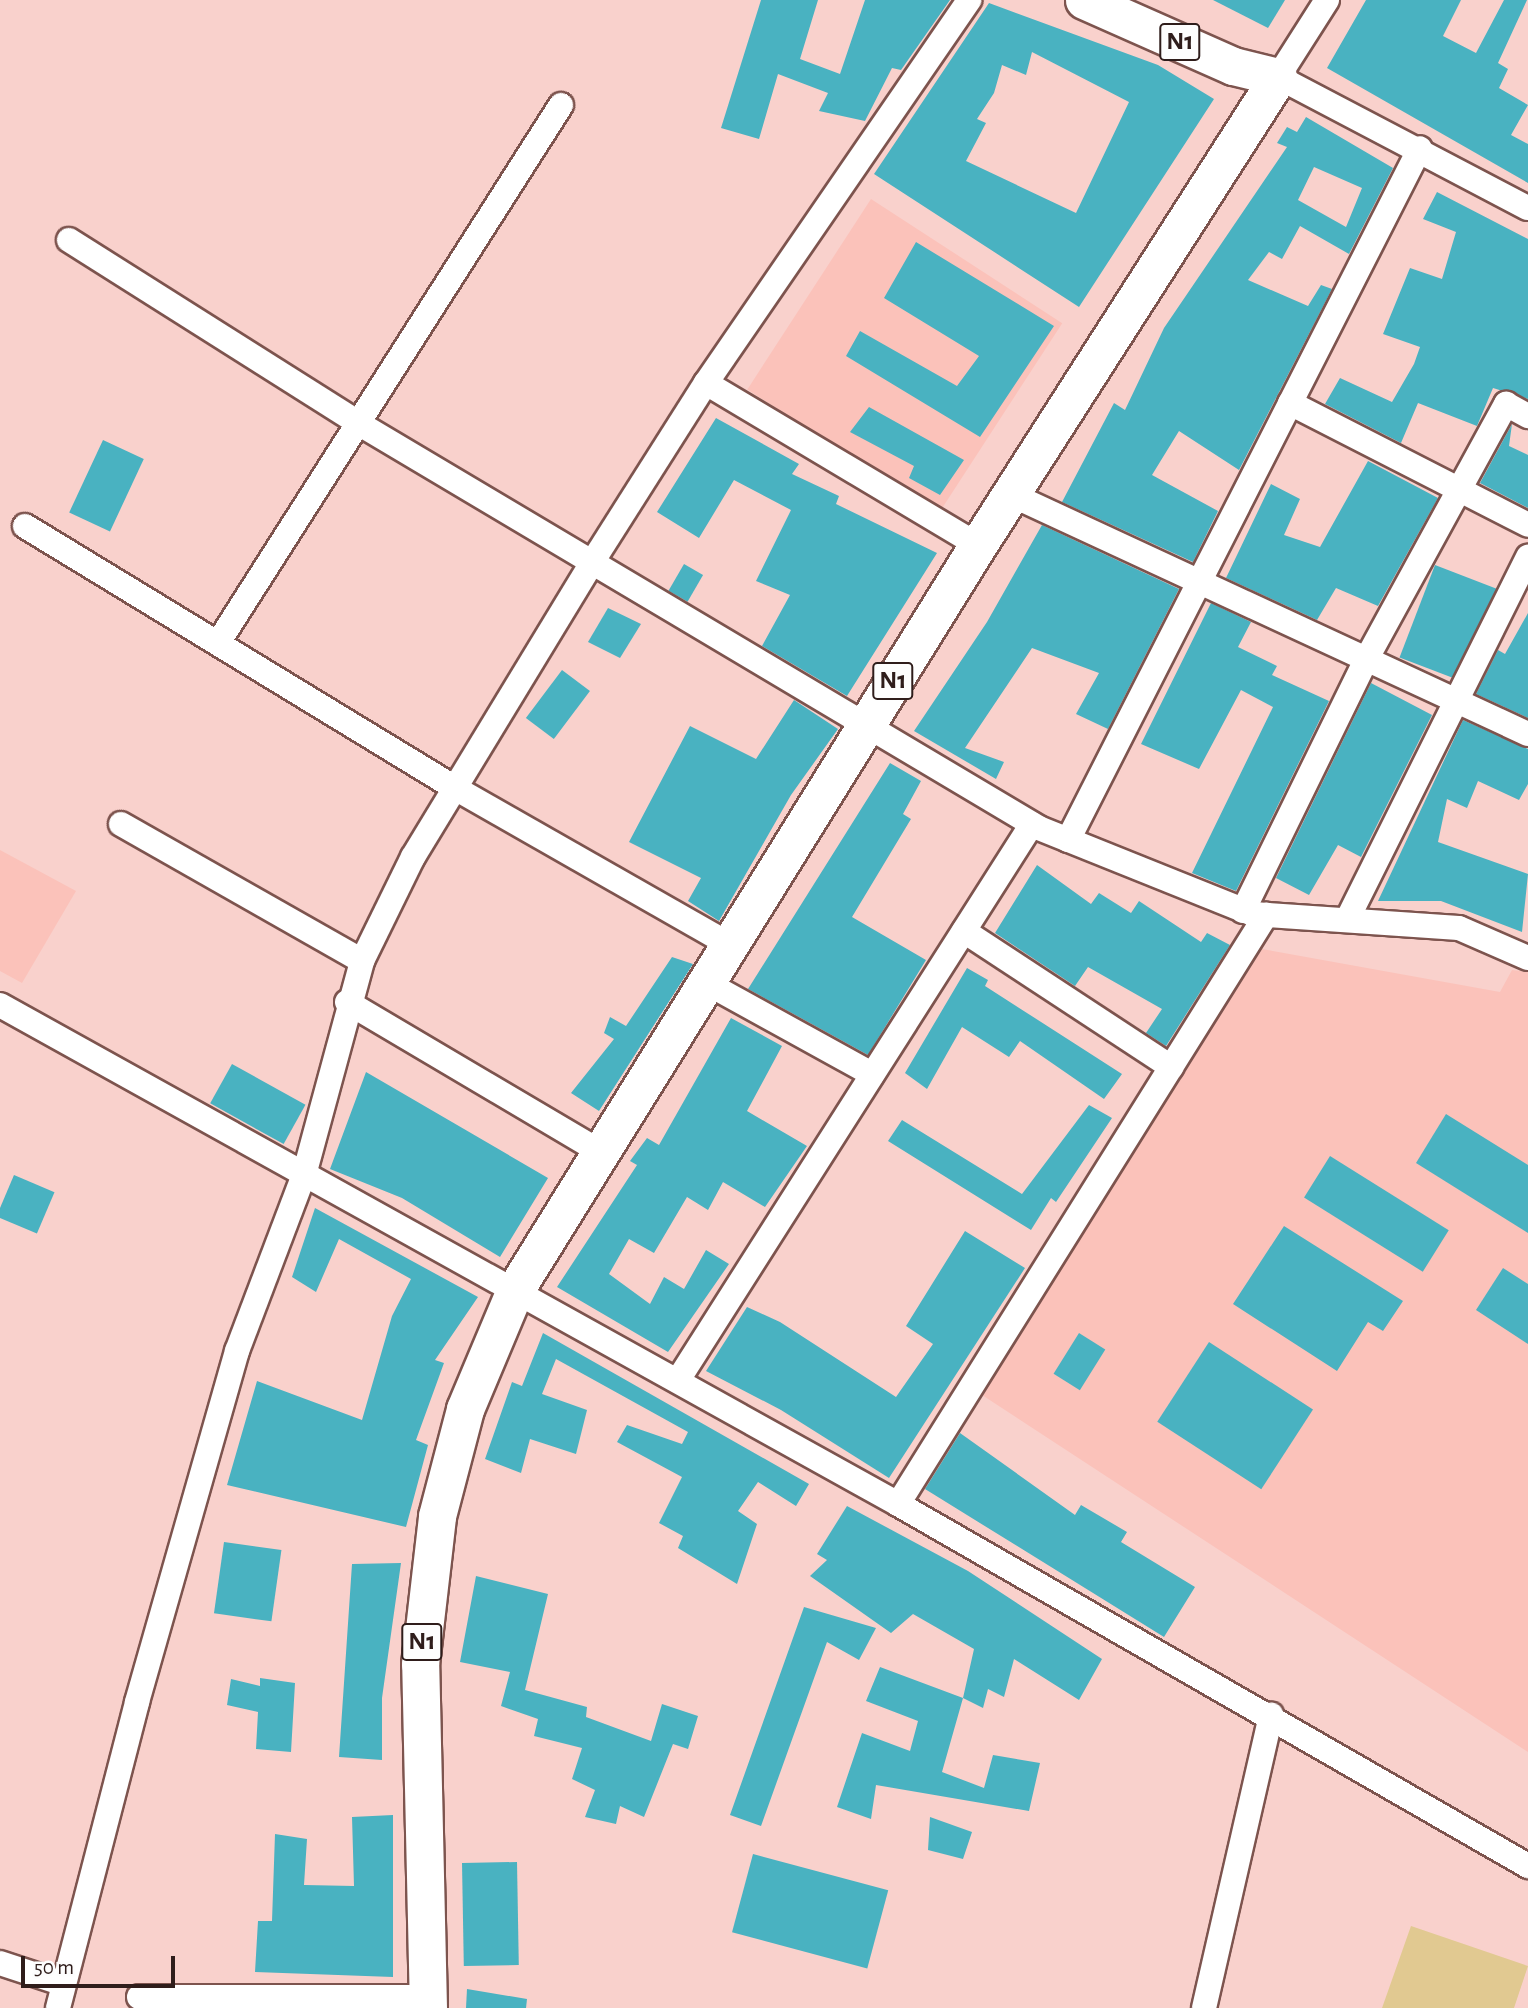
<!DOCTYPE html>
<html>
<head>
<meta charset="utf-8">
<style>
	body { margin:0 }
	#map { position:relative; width:1528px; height:2008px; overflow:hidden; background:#f9d1cc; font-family:"Alegreya Sans",sans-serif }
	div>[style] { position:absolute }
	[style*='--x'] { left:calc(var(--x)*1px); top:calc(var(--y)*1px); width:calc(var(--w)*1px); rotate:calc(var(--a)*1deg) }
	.built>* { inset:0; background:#fbc2ba; transform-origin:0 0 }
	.green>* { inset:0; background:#e1c991 }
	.building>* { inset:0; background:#49b2c1; transform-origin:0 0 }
	.roads { filter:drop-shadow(2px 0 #7d544e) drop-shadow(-2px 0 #7d544e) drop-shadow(0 2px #7d544e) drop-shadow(0 -2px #7d544e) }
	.minor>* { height:24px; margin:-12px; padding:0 12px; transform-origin:12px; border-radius:12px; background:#fff }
	.highway>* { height:37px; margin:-18.5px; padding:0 18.5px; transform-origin:18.5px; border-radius:18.5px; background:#fff }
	span { translate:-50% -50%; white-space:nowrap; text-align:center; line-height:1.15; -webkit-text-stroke:7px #fdfdfd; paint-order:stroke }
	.shield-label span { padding:2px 5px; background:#fdfdfd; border:2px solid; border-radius:5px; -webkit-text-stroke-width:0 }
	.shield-label { font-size:26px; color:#2f1d1b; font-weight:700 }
	.scale { position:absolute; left:21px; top:1956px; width:154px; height:32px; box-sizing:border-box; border:4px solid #2f1d1b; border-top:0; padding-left:9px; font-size:21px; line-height:24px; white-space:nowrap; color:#2f1d1b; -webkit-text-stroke:5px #fdfdfd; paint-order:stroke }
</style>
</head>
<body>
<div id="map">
	<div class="built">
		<div style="left:871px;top:199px;width:228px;height:227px;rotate:33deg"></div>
		<div style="clip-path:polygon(0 850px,76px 891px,22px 983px,0 971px)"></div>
		<div style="clip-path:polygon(1262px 949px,1500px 992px,1512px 970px,1528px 972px,1528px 1752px,979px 1393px)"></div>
	</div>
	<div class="green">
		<div style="clip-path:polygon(1411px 1926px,1528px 1966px,1514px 2008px,1382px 2008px)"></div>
	</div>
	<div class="building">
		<div style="clip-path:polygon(761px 0,818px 0,800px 59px,840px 74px,865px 0,950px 0,901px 70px,892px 68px,865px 121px,819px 111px,828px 93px,778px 74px,759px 139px,721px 128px)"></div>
		<div style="clip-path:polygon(1213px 0,1285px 0,1268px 28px)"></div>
		<div style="clip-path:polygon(1366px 0,1461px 0,1443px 36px,1476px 53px,1504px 0,1527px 0,1498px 63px,1508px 69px,1499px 88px,1528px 105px,1511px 135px,1528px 144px,1528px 183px,1327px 68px)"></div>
		<div style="clip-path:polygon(evenodd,989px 3px,1158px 65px,1214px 99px,1079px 307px,874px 174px,989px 3px,1032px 52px,1129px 102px,1076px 213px,966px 161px,986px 123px,977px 119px,994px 93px,1002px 65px,1026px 75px,1032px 52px)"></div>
		<div style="clip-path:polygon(evenodd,1306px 117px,1393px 168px,1349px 254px,1300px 226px,1282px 259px,1269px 252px,1248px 280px,1308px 306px,1321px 285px,1332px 289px,1239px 470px,1179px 431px,1152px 475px,1218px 511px,1193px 562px,1062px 502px,1114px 403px,1125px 410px,1164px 328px,1287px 147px,1277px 143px,1287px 127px,1297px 132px,1306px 117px,1314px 167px,1362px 188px,1346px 227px,1298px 200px,1314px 167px)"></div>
		<div style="clip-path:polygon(1437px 192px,1528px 239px,1528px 399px,1493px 388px,1477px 426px,1418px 403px,1401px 443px,1325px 404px,1340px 378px,1392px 402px,1414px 364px,1420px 347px,1383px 334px,1410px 268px,1442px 279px,1456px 232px,1423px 219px)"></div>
		<div style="clip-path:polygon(916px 242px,1054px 326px,980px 437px,846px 356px,860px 331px,957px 386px,979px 356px,884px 298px)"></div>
		<div style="clip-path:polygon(869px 407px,964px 460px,940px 495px,909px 478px,914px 466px,850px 432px)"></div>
		<div style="clip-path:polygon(716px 418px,799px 464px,792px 474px,839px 496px,836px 504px,937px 553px,847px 696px,762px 646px,790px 595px,756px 581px,791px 510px,734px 480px,699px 538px,657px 512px)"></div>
		<div style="clip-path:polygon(1512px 424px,1509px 446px,1528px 455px,1528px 508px,1480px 483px)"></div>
		<div style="left:103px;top:440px;width:45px;height:80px;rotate:25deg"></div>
		<div style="clip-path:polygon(1368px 461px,1438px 498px,1378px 606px,1336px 588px,1317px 620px,1226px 578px,1271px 484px,1300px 499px,1284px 535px,1320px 547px)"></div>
		<div style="clip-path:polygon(1042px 525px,1179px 589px,1108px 729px,1076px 714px,1099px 673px,1032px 648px,965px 748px,1004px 762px,996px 779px,914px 731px,987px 622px)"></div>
		<div style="left:684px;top:564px;width:22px;height:31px;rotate:30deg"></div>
		<div style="left:1435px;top:565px;width:66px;height:99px;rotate:21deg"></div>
		<div style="clip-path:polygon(1211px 603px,1251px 622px,1238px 647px,1277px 666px,1272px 675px,1329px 701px,1236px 891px,1192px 873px,1273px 707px,1241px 690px,1199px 769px,1141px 744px)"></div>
		<div style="clip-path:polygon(608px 608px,641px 624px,620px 658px,588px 642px)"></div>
		<div style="clip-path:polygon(1528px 613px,1528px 718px,1476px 694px,1498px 650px,1505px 654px)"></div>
		<div style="left:562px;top:670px;width:35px;height:60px;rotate:37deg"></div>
		<div style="clip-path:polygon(1371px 683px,1432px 715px,1361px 857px,1338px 845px,1309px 895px,1276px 878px)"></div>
		<div style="clip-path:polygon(794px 700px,838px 729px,791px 795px,719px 921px,688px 901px,701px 878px,629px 842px,690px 726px,756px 759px)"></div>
		<div style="clip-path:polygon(1463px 720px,1528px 749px,1528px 784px,1519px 800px,1478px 781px,1467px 808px,1447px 799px,1438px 842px,1528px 874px,1522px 932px,1441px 901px,1378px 901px)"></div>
		<div style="clip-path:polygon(890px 763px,921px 781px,903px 814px,911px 819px,852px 917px,926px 960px,868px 1055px,748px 989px)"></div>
		<div style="clip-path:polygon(1037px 865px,1091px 904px,1099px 893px,1131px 913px,1139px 901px,1201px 942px,1207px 933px,1230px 945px,1166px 1046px,1146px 1033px,1162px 1009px,1088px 967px,1075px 986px,995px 933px)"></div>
		<div style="clip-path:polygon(672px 957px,693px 964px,599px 1111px,571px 1093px,614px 1039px,604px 1033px,610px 1017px,626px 1026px)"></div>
		<div style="clip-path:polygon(967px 968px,988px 980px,985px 986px,1122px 1074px,1104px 1099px,1020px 1041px,1009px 1057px,962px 1027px,927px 1089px,905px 1073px)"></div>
		<div style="clip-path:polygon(731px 1018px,782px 1046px,747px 1111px,807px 1146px,765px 1207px,723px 1182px,708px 1210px,687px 1197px,654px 1253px,629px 1239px,609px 1274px,650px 1304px,664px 1277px,684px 1289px,706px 1250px,729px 1264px,668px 1352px,557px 1287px,637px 1165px,630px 1161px,647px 1138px,659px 1145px)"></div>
		<div style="left:232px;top:1064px;width:84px;height:45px;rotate:29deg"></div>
		<div style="clip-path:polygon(366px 1072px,548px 1178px,500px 1257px,402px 1198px,330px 1169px)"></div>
		<div style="clip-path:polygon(1089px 1105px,1112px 1118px,1056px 1202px,1051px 1198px,1031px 1230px,888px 1141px,902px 1120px,1022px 1194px)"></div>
		<div style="clip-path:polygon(1446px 1114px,1528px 1165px,1528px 1233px,1416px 1163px)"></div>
		<div style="left:1330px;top:1156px;width:140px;height:49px;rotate:32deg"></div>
		<div style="left:14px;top:1175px;width:44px;height:45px;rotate:23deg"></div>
		<div style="clip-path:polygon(315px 1208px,478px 1297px,435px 1360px,444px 1363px,416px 1440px,428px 1445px,406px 1527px,227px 1485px,257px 1381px,362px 1420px,392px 1316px,411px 1279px,339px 1239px,316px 1292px,292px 1277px)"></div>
		<div style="clip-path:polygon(1284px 1226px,1403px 1301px,1383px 1331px,1368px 1322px,1337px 1371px,1233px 1304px)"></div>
		<div style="clip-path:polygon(965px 1231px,1025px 1268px,889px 1478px,781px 1410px,706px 1371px,747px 1307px,780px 1322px,896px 1397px,933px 1344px,906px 1326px)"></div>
		<div style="clip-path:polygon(1503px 1268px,1528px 1284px,1528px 1344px,1476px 1310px)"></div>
		<div style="clip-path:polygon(543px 1333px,809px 1484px,796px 1506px,758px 1482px,738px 1511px,757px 1524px,737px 1584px,678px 1548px,683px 1536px,659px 1523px,682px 1477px,617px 1442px,627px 1425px,682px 1444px,688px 1432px,556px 1359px,542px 1394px,587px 1410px,576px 1454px,530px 1439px,521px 1473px,485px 1459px,512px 1382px,522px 1386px)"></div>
		<div style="left:1079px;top:1333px;width:31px;height:48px;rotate:32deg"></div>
		<div style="left:1209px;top:1342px;width:124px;height:95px;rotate:33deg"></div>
		<div style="clip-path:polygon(960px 1433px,1075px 1515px,1081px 1505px,1127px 1532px,1121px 1542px,1195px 1587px,1164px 1637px,925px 1489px)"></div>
		<div style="clip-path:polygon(847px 1506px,968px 1571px,1102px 1659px,1079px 1700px,1014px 1659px,1004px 1697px,988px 1689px,983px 1708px,963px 1698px,974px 1649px,913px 1614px,891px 1633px,810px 1576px,827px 1560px,817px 1554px)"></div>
		<div style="left:224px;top:1542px;width:58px;height:72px;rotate:8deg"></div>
		<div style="clip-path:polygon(401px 1563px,382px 1698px,382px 1760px,339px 1757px,352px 1564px)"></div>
		<div style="clip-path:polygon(476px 1576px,548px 1594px,525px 1690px,587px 1707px,586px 1717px,651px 1741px,662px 1704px,698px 1716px,688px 1749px,673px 1744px,644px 1817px,620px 1806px,616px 1824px,585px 1817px,595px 1790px,572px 1779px,582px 1748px,534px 1736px,538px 1719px,501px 1706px,510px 1672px,460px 1662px)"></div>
		<div style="clip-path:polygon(804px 1607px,876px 1628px,859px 1660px,827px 1642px,761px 1826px,730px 1815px)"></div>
		<div style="clip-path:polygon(880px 1667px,963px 1698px,942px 1772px,984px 1788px,993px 1755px,1040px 1763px,1029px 1811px,876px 1785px,871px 1819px,837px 1807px,862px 1733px,910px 1751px,918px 1721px,866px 1701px)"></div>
		<div style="clip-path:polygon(260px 1678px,295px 1683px,291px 1752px,256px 1749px,258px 1712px,227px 1705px,231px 1679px,260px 1686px)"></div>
		<div style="clip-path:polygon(393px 1815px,393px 1977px,255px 1972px,258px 1921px,272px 1921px,275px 1834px,307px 1839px,304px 1885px,354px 1886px,352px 1817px)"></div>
		<div style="clip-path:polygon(930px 1817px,972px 1832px,963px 1859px,928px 1850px)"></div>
		<div style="left:753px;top:1854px;width:140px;height:81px;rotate:15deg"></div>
		<div style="left:517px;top:1862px;width:103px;height:55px;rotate:89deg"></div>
		<div style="clip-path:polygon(467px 1989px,527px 1999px,526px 2008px,466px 2008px)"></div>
	</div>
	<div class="roads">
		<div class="minor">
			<div style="--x:1327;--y:0;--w:91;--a:122.5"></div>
			<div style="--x:1278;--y:77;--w:282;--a:27.7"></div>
			<div style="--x:69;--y:240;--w:342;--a:32.3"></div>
			<div style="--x:358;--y:423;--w:792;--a:30.74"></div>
			<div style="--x:1039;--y:828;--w:231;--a:21.9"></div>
			<div style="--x:1253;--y:914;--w:206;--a:3.9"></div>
			<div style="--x:1459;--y:928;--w:75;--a:23.5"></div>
			<div style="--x:706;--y:383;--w:317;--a:30.8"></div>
			<div style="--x:1290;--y:403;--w:267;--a:27.1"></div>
			<div style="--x:1010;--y:494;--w:571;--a:24.86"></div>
			<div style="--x:25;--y:526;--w:504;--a:31.35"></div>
			<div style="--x:455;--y:788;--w:314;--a:29.7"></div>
			<div style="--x:218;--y:643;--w:638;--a:-57.48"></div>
			<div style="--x:121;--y:824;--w:277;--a:29.6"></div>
			<div style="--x:1068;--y:840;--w:776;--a:-63.04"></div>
			<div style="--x:1243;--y:911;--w:282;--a:-63.9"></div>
			<div style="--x:1367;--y:658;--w:290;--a:-61.3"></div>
			<div style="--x:1506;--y:404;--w:25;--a:29"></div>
			<div style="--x:1347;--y:920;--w:406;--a:-63.5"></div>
			<div style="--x:964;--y:931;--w:248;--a:33.3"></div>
			<div style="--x:705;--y:982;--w:191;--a:28.9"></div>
			<div style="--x:347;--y:1002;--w:293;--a:30.6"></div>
			<div style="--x:0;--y:1005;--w:1027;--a:29.06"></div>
			<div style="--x:898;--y:1504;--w:727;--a:29.88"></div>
			<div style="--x:678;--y:1380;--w:659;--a:-57.52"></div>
			<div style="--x:898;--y:1504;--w:695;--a:-58"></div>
			<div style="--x:0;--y:1963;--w:67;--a:18.2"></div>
			<div style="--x:139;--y:1997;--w:289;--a:0"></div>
			<div style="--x:58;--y:2008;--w:316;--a:-75.5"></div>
			<div style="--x:137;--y:1702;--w:365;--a:-74.1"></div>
			<div style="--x:237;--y:1351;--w:188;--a:-69.2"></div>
			<div style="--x:304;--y:1175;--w:222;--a:-74.8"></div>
			<div style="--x:362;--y:961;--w:116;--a:-63.9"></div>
			<div style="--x:413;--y:857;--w:343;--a:-58.7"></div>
			<div style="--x:591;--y:564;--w:214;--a:-57.6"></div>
			<div style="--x:706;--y:383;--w:465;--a:-55.5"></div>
			<div style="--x:1204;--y:2008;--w:301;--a:-77.1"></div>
		</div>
		<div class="highway">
			<div style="--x:1084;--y:0;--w:163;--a:23.9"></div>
			<div style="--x:1233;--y:66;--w:46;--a:13.7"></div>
			<div style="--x:428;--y:2008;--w:344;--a:-91.3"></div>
			<div style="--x:420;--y:1664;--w:149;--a:-83.4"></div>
			<div style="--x:437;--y:1516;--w:111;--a:-75.3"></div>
			<div style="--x:465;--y:1409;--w:129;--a:-67.2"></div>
			<div style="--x:515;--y:1290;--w:877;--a:-58.14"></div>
			<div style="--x:978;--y:545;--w:556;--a:-57.34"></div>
		</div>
	</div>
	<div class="shield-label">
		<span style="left:1180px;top:42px">N1</span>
		<span style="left:893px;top:681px">N1</span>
		<span style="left:422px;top:1642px">N1</span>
	</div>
	<div class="scale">50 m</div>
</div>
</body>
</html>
